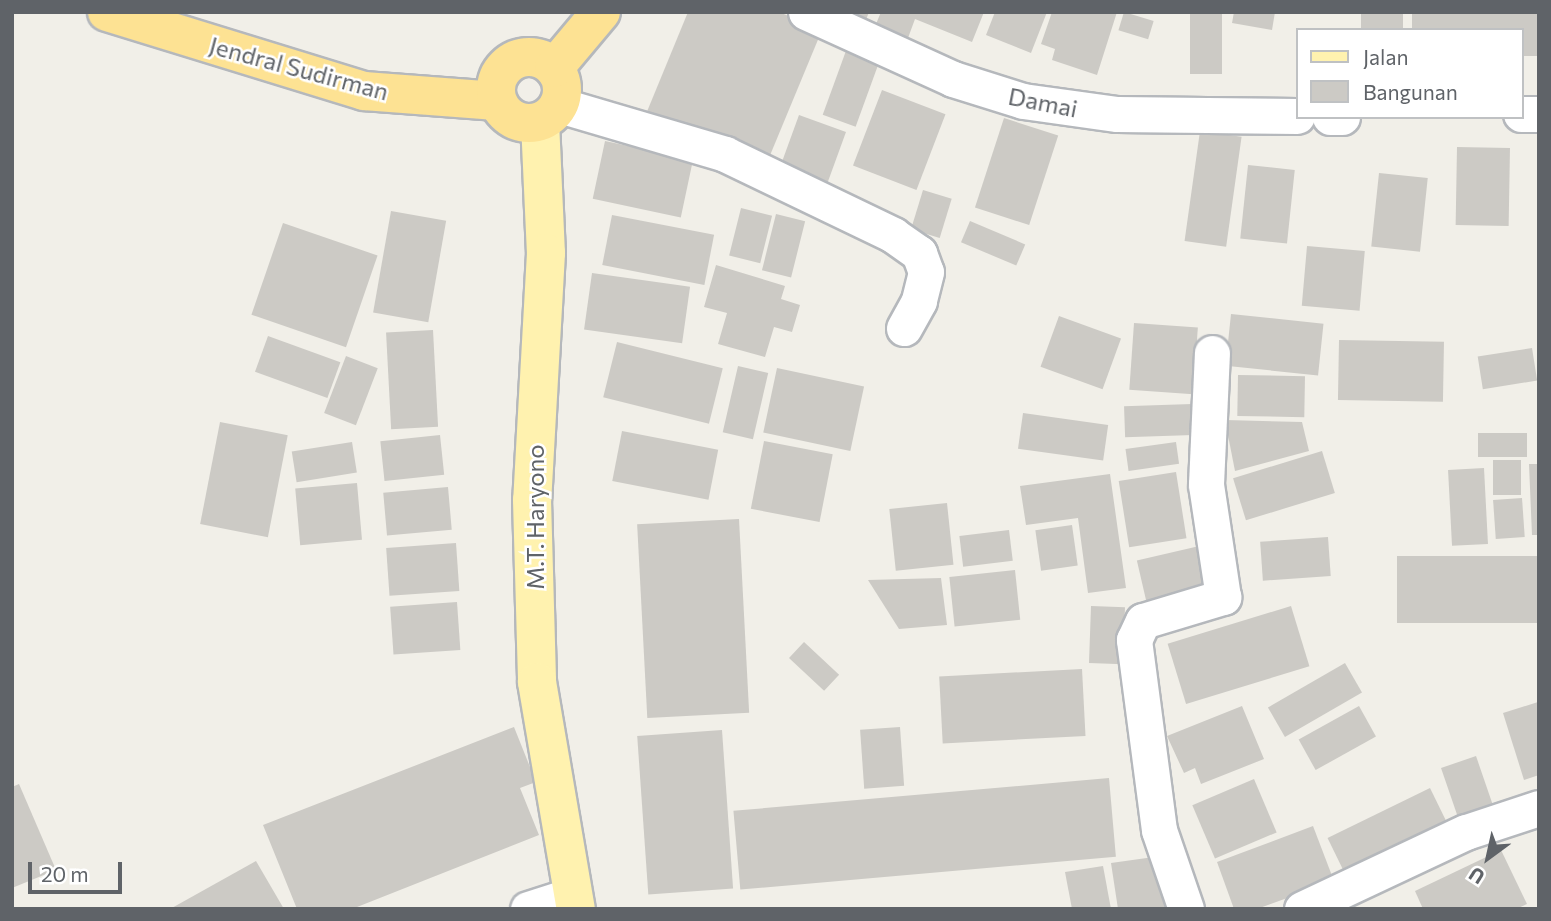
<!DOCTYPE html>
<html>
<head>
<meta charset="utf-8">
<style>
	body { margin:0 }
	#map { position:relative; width:1551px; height:921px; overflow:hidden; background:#f1efe8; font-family:Commissioner,sans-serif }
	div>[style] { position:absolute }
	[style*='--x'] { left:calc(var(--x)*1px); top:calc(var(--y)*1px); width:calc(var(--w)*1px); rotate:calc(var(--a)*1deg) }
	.building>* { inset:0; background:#cccac5; transform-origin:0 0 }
	.roads { filter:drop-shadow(2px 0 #b5b8bc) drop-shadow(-2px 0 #b5b8bc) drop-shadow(0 2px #b5b8bc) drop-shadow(0 -2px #b5b8bc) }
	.street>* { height:35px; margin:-17.5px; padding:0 17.5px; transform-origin:17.5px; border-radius:17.5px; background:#fff }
	.primary>* { height:38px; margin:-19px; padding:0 19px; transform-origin:19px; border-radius:19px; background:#fff2af }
	.highway>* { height:38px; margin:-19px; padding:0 19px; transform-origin:19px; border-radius:19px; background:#fde293 }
	.highway>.ring { margin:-19px; padding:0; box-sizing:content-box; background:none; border:38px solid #fde293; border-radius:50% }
	span { translate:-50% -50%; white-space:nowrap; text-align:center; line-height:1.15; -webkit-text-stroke:5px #fff; paint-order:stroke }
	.street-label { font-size:24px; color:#5f6368 }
	.frame { position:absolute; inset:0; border:14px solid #5f6368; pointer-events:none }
	.legend { position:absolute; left:1296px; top:28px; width:228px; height:91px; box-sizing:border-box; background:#fff; border:2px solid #bfc1c3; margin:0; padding:9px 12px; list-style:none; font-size:21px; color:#5f6368 }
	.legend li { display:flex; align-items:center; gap:14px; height:35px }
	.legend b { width:35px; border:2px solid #bfc1c3 }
	.north { position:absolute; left:1453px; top:823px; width:70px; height:70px; -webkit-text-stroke:5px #fff; paint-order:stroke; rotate:213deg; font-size:19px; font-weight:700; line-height:28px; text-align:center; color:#5f6368 }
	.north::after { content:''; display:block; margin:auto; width:24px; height:32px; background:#5f6368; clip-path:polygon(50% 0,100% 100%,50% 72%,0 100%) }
	.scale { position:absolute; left:28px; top:862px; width:94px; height:32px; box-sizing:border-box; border:4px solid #5f6368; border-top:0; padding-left:9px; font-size:21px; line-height:24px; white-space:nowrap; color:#5f6368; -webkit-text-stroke:5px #fff; paint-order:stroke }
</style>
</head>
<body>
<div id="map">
	<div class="building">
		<div style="clip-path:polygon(688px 12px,779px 12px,822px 30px,766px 165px,646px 114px)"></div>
		<div style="clip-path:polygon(841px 12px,869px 12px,864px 25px)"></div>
		<div style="clip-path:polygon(881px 12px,984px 12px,972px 42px,915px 19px,908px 38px,876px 24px)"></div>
		<div style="clip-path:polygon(995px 12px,1047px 12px,1031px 53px,986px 35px)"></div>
		<div style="clip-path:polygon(1052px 12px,1117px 12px,1097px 75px,1052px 60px,1055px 49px,1041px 44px)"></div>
		<div style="left:1124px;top:12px;width:31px;height:19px;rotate:17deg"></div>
		<div style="left:1190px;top:12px;width:32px;height:62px"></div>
		<div style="clip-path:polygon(1234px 12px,1275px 12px,1272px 30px,1232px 23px)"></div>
		<div style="left:1361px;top:12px;width:42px;height:18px"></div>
		<div style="clip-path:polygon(1412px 12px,1539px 12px,1539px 56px,1521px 56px,1521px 30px,1412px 30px)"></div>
		<div style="left:847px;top:48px;width:35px;height:71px;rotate:20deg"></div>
		<div style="left:882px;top:90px;width:68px;height:81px;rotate:21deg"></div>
		<div style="left:799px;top:115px;width:50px;height:59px;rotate:20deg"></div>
		<div style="left:1004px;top:118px;width:57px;height:94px;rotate:18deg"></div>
		<div style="left:1200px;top:131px;width:42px;height:111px;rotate:8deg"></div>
		<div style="left:605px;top:141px;width:90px;height:59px;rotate:12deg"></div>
		<div style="left:1457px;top:147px;width:53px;height:78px;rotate:1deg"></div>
		<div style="left:1248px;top:165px;width:47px;height:74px;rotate:6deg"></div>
		<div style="left:1379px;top:173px;width:49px;height:74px;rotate:6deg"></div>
		<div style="left:923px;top:190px;width:30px;height:41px;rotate:17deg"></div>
		<div style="left:741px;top:208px;width:32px;height:49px;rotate:14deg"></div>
		<div style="left:391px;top:211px;width:56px;height:103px;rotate:10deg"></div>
		<div style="left:776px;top:214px;width:30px;height:58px;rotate:14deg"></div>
		<div style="left:612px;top:215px;width:104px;height:51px;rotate:11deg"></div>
		<div style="left:970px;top:221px;width:60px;height:23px;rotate:23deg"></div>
		<div style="left:283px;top:223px;width:100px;height:97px;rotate:19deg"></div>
		<div style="left:1307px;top:246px;width:58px;height:60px;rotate:5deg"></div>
		<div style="clip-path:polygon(716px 265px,785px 286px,781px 299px,800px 305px,792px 332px,774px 327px,765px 357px,718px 344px,727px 313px,704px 307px)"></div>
		<div style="left:592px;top:273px;width:99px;height:57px;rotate:8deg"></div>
		<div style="left:1231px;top:314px;width:93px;height:52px;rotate:6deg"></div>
		<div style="left:1059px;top:316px;width:66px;height:54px;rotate:20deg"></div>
		<div style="left:1134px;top:323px;width:64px;height:67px;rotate:4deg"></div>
		<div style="left:433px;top:330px;width:97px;height:47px;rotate:87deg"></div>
		<div style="left:268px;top:336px;width:77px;height:38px;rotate:20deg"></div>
		<div style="left:1339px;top:340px;width:105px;height:60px;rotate:1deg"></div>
		<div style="left:617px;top:342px;width:109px;height:57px;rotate:14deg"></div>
		<div style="left:1532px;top:348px;width:33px;height:55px;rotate:81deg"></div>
		<div style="left:346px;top:356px;width:34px;height:61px;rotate:21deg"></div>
		<div style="left:738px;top:366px;width:31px;height:68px;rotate:13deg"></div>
		<div style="left:777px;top:368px;width:89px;height:66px;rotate:12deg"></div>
		<div style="left:1238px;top:375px;width:67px;height:41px;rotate:1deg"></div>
		<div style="left:1192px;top:404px;width:31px;height:68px;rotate:88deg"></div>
		<div style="left:1023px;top:413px;width:86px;height:36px;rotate:8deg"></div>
		<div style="clip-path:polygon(1225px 420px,1302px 422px,1309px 451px,1235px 471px)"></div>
		<div style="left:220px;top:422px;width:69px;height:104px;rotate:11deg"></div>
		<div style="left:622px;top:431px;width:98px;height:51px;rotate:11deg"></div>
		<div style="left:1478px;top:433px;width:49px;height:24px"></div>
		<div style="left:440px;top:435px;width:40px;height:60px;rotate:84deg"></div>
		<div style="left:764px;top:441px;width:70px;height:69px;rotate:11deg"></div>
		<div style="left:352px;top:442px;width:31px;height:61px;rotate:81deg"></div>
		<div style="left:1176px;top:442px;width:22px;height:51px;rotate:82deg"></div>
		<div style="left:1322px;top:451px;width:44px;height:93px;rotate:73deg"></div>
		<div style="left:1493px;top:460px;width:28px;height:35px"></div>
		<div style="clip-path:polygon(1529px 464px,1539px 464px,1539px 535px,1532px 535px)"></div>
		<div style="left:1484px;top:468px;width:76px;height:36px;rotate:87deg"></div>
		<div style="left:1176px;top:472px;width:67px;height:58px;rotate:81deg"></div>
		<div style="clip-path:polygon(1110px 474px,1126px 588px,1088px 593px,1078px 518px,1026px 525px,1020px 486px)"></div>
		<div style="left:357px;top:483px;width:57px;height:62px;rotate:85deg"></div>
		<div style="left:448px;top:487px;width:43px;height:65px;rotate:85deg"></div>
		<div style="left:1522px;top:498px;width:39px;height:29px;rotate:86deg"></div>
		<div style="left:947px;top:503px;width:62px;height:58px;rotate:84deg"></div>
		<div style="left:739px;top:519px;width:194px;height:102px;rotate:87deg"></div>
		<div style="left:1072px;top:525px;width:41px;height:37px;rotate:82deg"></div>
		<div style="left:1009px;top:530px;width:31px;height:50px;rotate:83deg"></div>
		<div style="left:1328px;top:537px;width:39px;height:68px;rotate:86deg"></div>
		<div style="left:456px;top:543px;width:48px;height:70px;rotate:86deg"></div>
		<div style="left:1208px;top:544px;width:52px;height:73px;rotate:77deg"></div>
		<div style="left:1539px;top:556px;width:67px;height:142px;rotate:90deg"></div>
		<div style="left:1015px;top:570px;width:50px;height:66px;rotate:84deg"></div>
		<div style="clip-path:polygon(941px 578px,947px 625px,899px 629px,868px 580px)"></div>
		<div style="left:457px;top:602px;width:48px;height:67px;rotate:86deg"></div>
		<div style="left:1091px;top:606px;width:34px;height:57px;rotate:2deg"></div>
		<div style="left:1291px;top:606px;width:63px;height:129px;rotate:73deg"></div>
		<div style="left:804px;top:642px;width:48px;height:22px;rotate:43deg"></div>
		<div style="left:1345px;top:663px;width:34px;height:89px;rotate:60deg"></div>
		<div style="left:1082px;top:669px;width:67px;height:143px;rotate:87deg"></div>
		<div style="clip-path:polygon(1538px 702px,1539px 775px,1524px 780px,1503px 713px)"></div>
		<div style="clip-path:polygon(1242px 706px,1264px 759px,1201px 784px,1195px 768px,1184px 773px,1167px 736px)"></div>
		<div style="left:1359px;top:706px;width:35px;height:69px;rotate:61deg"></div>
		<div style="clip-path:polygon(514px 727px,536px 782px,520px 788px,539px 835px,352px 909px,297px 909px,263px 825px)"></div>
		<div style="left:900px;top:727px;width:59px;height:40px;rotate:86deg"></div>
		<div style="left:722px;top:730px;width:159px;height:85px;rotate:86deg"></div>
		<div style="left:1476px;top:756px;width:52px;height:37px;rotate:71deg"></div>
		<div style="left:1109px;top:778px;width:79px;height:377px;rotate:85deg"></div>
		<div style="left:1254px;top:779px;width:58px;height:67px;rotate:67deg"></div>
		<div style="clip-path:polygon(19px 784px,56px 870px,12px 888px,12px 787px)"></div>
		<div style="left:1430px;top:788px;width:41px;height:114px;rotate:64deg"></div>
		<div style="clip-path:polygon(1313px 826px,1334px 881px,1257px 909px,1234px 909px,1217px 862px)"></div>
		<div style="clip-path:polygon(1501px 850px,1527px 904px,1516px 909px,1423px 909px,1415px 891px)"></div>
		<div style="clip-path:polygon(1161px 856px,1169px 909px,1118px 909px,1111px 863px)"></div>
		<div style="clip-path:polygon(256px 861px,284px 909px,170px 909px)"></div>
		<div style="clip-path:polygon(1103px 866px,1111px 909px,1072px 909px,1065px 872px)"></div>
	</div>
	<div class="roads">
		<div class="street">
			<div style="--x:806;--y:12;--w:162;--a:24.5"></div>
			<div style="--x:953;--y:79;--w:73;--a:17.4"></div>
			<div style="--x:1023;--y:101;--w:95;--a:7.9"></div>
			<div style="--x:1117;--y:114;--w:180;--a:0.6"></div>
			<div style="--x:559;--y:105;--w:173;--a:16.4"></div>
			<div style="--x:725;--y:154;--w:187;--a:25.7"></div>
			<div style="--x:893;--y:235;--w:32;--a:35"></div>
			<div style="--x:919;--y:253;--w:20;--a:70"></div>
			<div style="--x:926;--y:272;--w:30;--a:104"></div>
			<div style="--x:919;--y:301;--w:31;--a:119"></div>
			<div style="--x:1521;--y:114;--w:18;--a:0"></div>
			<div style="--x:1330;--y:117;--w:12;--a:0"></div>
			<div style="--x:528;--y:909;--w:46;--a:-17.7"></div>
			<div style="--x:1186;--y:909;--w:83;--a:-108.9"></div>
			<div style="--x:1159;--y:830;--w:192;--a:-97.5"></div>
			<div style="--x:1134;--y:640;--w:21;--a:-65"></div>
			<div style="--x:1143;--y:621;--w:84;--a:-16.7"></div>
			<div style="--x:1223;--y:597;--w:114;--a:-98.6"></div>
			<div style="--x:1206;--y:484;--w:131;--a:-87.4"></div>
			<div style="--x:1302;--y:909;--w:181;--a:-25.2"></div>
			<div style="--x:1466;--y:832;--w:77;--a:-18.2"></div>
		</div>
		<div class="primary">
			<div style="--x:540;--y:122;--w:131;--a:87.4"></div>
			<div style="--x:546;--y:253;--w:247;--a:93.2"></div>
			<div style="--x:532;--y:500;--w:182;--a:88.4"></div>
			<div style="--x:537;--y:682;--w:230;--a:80.3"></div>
		</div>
		<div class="highway">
			<div style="--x:107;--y:12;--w:269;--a:17.1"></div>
			<div style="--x:364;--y:91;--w:133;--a:4.3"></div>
			<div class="ring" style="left:496px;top:57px;width:28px;height:28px"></div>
			<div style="--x:554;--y:68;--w:73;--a:-50"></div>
		</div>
	</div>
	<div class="street-label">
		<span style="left:299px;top:68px;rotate:15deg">Jendral Sudirman</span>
		<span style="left:1043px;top:102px;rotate:11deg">Damai</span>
		<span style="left:535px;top:517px;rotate:-90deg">M.T. Haryono</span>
	</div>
	<div class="frame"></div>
	<ul class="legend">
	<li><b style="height:9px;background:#fff2af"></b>Jalan</li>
	<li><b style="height:19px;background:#cccac5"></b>Bangunan</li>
	</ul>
	<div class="north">U</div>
	<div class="scale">20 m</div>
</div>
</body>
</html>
